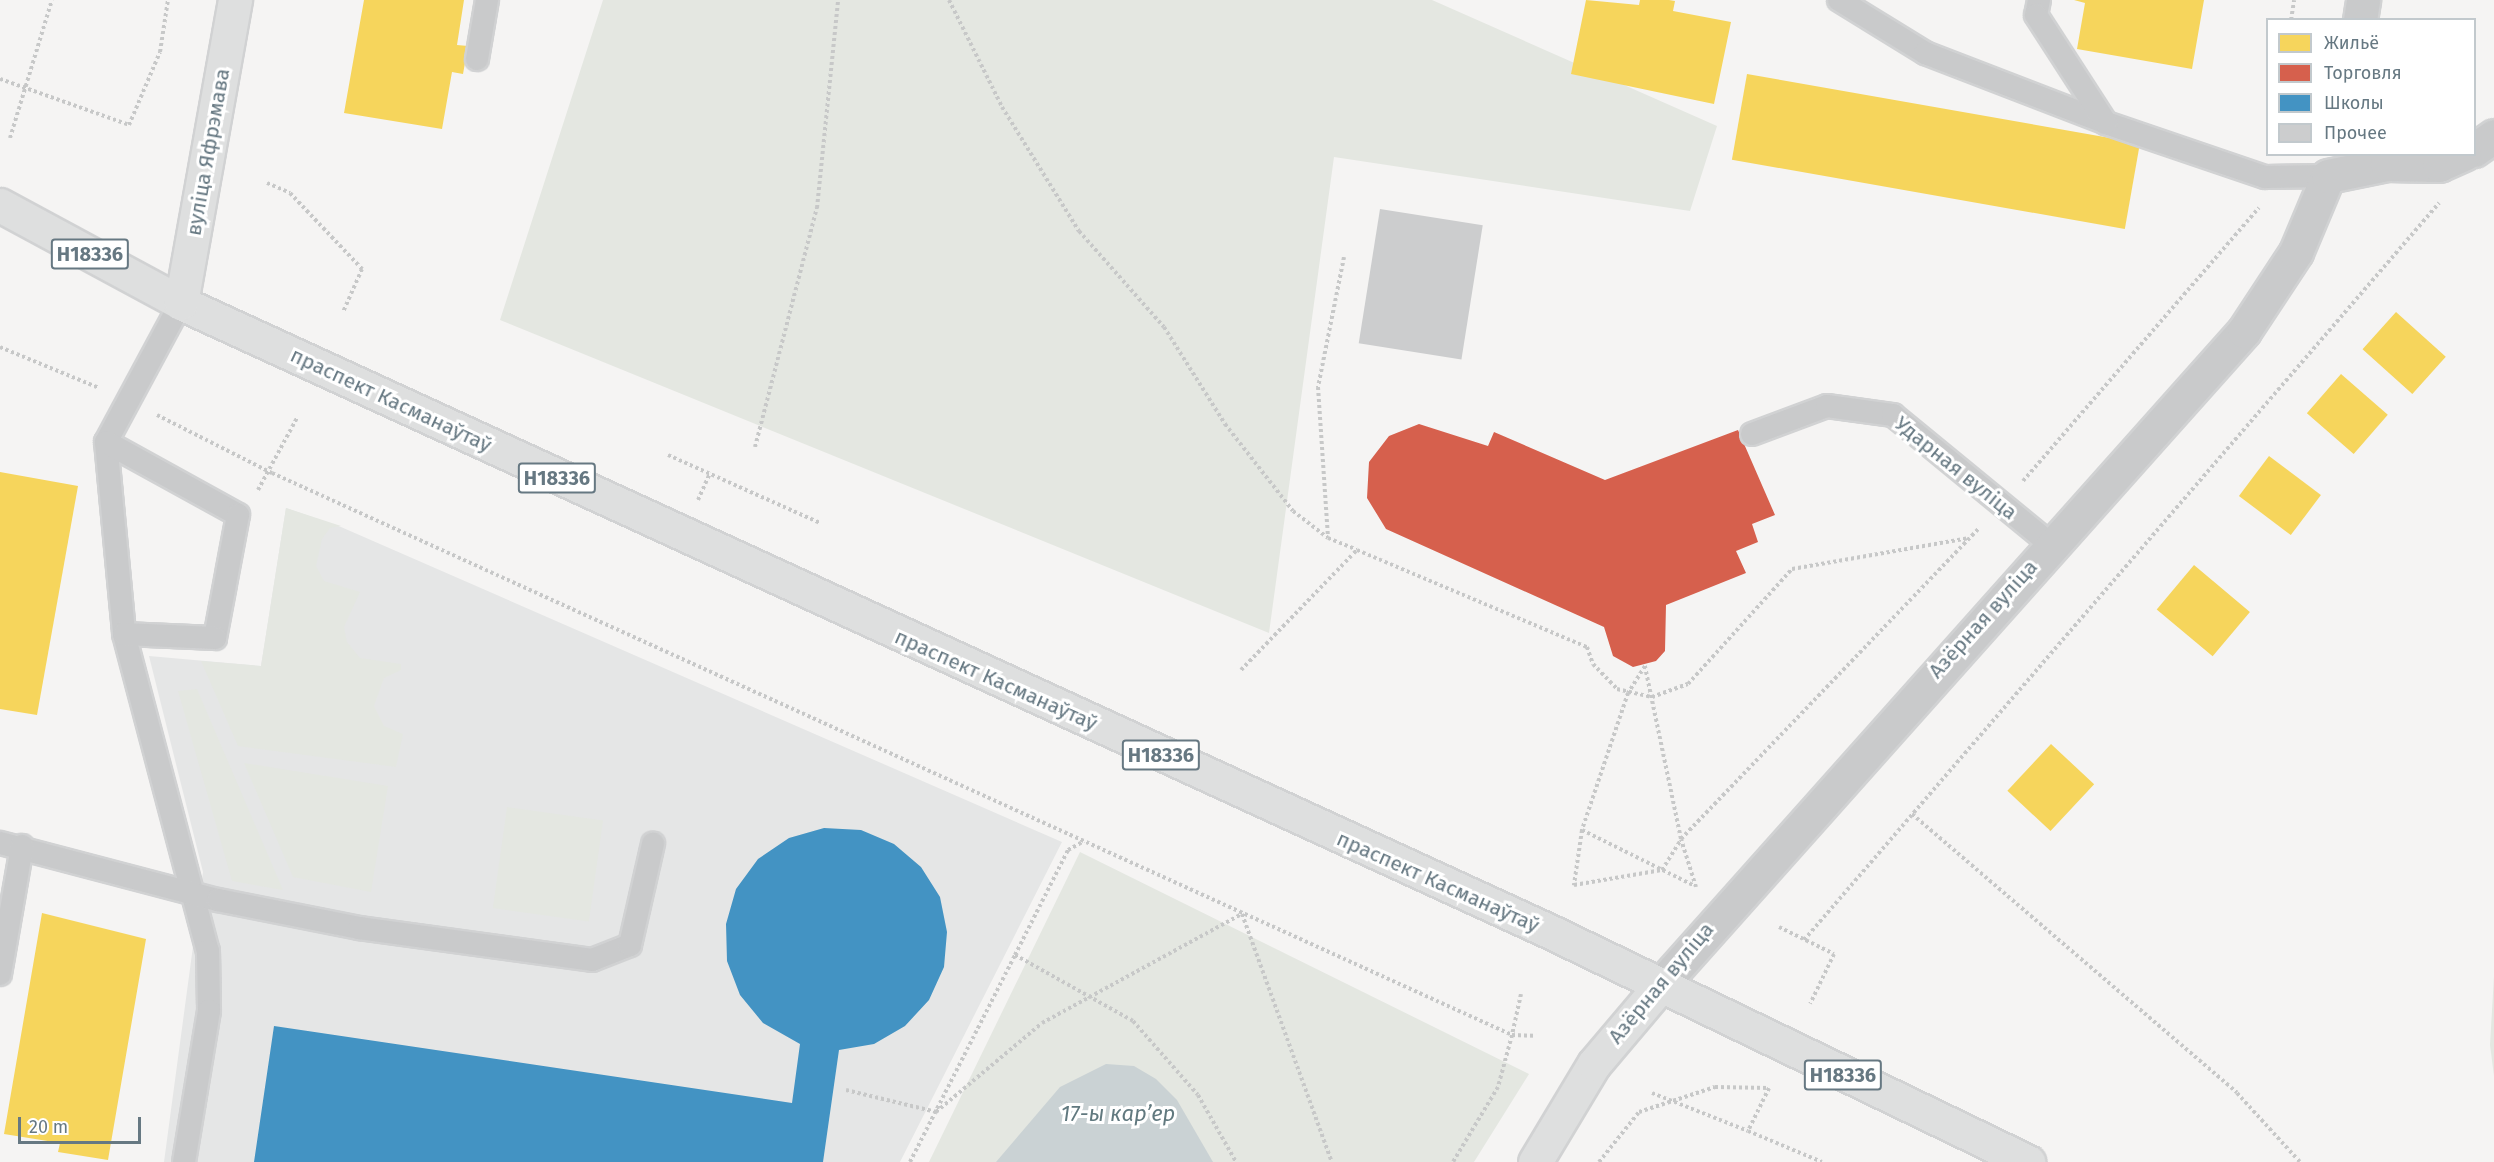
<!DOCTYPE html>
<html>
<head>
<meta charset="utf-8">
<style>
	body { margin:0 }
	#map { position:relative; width:2494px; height:1162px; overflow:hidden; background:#f5f4f3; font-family:"Fira Sans",sans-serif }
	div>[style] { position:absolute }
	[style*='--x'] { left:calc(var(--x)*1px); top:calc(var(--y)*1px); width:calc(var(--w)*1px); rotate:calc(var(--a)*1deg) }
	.built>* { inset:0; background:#e5e6e6 }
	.green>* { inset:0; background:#e4e7e1; transform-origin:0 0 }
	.water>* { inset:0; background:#cad2d4 }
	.homes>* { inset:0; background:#f6d55c; transform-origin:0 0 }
	.shops>* { inset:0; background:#d6604d }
	.schools>* { inset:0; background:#4393c3 }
	.building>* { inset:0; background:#cccdce; transform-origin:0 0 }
	.path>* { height:4px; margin-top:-2px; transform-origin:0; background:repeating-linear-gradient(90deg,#c7c8c8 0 3px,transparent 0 6px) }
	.roads { filter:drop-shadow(2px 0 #d1d2d3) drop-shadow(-2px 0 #d1d2d3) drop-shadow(0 2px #d1d2d3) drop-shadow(0 -2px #d1d2d3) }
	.lane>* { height:22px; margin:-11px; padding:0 11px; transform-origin:11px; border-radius:11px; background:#c9cacb }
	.street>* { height:33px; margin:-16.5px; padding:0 16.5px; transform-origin:16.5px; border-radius:16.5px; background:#c9cacb }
	.secondary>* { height:33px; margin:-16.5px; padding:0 16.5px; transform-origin:16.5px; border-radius:16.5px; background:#dedfdf }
	.primary>* { height:33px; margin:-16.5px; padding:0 16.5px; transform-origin:16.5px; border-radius:16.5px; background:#dedfdf }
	span { translate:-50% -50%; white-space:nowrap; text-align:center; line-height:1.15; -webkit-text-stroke:6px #fff; paint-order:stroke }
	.shield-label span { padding:2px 4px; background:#fff; border:2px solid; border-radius:4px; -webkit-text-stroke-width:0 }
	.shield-label { font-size:20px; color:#667882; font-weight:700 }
	.street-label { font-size:21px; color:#667882 }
	.water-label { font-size:22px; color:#61797f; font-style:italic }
	.legend { position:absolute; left:2266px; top:18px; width:210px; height:138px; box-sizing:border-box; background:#fff; border:2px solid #c2c9cd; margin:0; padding:8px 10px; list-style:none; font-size:18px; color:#667882 }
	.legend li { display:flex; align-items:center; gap:12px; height:30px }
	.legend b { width:30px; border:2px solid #c2c9cd }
	.scale { position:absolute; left:18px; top:1117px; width:123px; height:27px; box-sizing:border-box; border:3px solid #667882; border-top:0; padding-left:8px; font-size:18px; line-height:21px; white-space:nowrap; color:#667882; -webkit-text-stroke:4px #fff; paint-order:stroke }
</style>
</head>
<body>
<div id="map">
	<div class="built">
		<div style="clip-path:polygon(286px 508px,341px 527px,1062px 842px,900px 1162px,164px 1162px,203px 872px,149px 656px,261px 666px)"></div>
	</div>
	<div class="green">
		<div style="clip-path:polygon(603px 0,1432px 0,1717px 126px,1690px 211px,1334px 157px,1269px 633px,500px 320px)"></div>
		<div style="clip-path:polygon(286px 508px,341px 526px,330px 528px,322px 539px,316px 566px,324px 581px,360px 592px,344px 627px,347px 642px,360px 658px,401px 664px,401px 670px,384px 678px,374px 706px,384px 726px,403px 734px,396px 767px,238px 746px,201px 661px,261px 666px)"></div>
		<div style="clip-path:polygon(197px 689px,283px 890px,232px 881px,178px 691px)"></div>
		<div style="clip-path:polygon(244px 763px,388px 786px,371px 892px,293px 877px)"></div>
		<div style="left:507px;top:807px;width:97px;height:102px;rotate:8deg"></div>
		<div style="clip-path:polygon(1080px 852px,1529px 1074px,1474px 1162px,929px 1162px)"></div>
		<div style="clip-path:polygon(2494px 976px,2494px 1076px,2490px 1045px)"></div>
	</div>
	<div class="water">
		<div style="clip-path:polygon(1106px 1064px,1134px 1066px,1156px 1079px,1177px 1100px,1213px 1162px,996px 1162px,1060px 1087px)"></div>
	</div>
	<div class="homes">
		<div style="clip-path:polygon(364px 0,464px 0,457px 45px,468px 46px,463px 74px,452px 72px,442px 129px,344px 113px)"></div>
		<div style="clip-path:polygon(1586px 0,1639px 5px,1640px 0,1669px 0,1675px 1px,1673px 11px,1731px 22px,1714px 104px,1571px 74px)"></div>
		<div style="clip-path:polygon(2074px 0,2204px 0,2192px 69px,2077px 49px,2085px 3px)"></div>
		<div style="left:1747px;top:74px;width:399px;height:87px;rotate:10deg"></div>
		<div style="left:2396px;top:312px;width:67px;height:50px;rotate:42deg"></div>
		<div style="left:2341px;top:374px;width:62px;height:52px;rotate:41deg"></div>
		<div style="left:2269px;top:456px;width:65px;height:50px;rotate:37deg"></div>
		<div style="clip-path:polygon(0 472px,78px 486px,37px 715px,0 709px)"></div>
		<div style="left:2194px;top:565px;width:73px;height:58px;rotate:40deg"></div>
		<div style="left:2051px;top:744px;width:59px;height:64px;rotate:43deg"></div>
		<div style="clip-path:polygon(42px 913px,146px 939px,108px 1160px,58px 1152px,60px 1143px,4px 1134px)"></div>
	</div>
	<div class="shops">
		<div style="clip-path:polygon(1419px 424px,1488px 446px,1494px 432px,1605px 480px,1738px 430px,1775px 515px,1752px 524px,1758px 542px,1736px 551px,1746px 573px,1666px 605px,1665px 651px,1656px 661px,1633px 667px,1613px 656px,1604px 627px,1386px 529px,1367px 498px,1369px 462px,1389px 436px)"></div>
	</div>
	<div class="schools">
		<div style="clip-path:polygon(824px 828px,861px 830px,894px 844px,921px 867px,940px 897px,947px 932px,944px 967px,929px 1000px,905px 1026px,874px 1044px,839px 1050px,823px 1162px,254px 1162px,274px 1026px,792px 1103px,800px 1044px,763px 1023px,740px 995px,727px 961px,726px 924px,736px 889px,758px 859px,789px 838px)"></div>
	</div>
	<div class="building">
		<div style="left:1380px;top:209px;width:104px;height:136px;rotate:9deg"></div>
	</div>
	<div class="path">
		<div style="--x:949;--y:0;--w:119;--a:63.6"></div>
		<div style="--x:1002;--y:107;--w:146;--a:58.2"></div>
		<div style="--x:1079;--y:231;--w:128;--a:48.5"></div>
		<div style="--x:1164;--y:327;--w:115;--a:57.8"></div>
		<div style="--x:1225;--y:424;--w:110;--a:52"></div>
		<div style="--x:1293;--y:511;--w:44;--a:37.6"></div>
		<div style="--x:2291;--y:20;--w:20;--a:-81"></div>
		<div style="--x:0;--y:79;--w:137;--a:19.6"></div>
		<div style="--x:129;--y:125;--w:79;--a:-67"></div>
		<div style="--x:160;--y:52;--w:53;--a:-81.3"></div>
		<div style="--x:10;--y:138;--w:144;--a:-73.1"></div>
		<div style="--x:267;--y:183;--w:25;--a:23"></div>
		<div style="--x:290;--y:193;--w:105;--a:46.5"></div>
		<div style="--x:362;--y:269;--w:47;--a:113.8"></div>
		<div style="--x:1344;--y:257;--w:133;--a:101.3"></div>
		<div style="--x:1318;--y:387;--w:151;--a:86.2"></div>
		<div style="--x:1328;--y:538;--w:31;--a:22"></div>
		<div style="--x:0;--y:347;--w:107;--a:22.5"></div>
		<div style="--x:157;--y:415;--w:129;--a:26.8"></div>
		<div style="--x:272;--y:473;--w:1361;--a:24.38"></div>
		<div style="--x:1512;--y:1035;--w:54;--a:105.1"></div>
		<div style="--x:1498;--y:1087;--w:87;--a:121"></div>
		<div style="--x:755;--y:447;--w:247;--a:-75.5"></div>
		<div style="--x:817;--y:208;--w:209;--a:-84.2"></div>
		<div style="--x:668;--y:455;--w:167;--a:24.1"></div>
		<div style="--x:2023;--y:481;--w:361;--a:-49.2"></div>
		<div style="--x:258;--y:490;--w:82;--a:-61.6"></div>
		<div style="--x:698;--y:500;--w:30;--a:-66"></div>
		<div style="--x:1241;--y:670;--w:167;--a:-46"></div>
		<div style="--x:1357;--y:550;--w:250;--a:22.9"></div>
		<div style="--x:1587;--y:647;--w:18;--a:71"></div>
		<div style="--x:1593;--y:664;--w:35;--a:46"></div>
		<div style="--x:1617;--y:689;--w:36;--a:13"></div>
		<div style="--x:1652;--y:697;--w:38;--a:-20"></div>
		<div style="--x:1688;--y:684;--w:155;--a:-47.9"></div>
		<div style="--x:1792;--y:569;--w:180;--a:-9.9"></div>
		<div style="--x:1912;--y:814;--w:428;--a:40.6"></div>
		<div style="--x:2237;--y:1093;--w:93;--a:47.6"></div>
		<div style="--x:1582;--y:830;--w:126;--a:26.4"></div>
		<div style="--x:1696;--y:887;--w:50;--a:-107.4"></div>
		<div style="--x:1681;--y:839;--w:177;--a:-101.8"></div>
		<div style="--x:1645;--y:666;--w:32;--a:122"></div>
		<div style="--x:1628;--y:693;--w:145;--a:108.6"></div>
		<div style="--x:1582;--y:830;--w:56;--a:98.3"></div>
		<div style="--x:1574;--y:885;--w:89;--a:-9.7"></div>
		<div style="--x:1662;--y:870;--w:36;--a:-58"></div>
		<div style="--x:1681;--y:839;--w:431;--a:-46.2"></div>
		<div style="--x:1779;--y:927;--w:61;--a:26.1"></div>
		<div style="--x:1834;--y:954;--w:55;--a:115.6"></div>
		<div style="--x:1804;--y:940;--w:973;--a:-49.25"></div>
		<div style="--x:1015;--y:955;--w:118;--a:-63.2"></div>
		<div style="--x:1068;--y:850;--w:18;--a:-29"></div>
		<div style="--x:1521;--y:994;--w:42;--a:102.4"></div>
		<div style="--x:1512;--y:1035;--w:24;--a:2"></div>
		<div style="--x:846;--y:1090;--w:93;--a:13.7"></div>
		<div style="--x:936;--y:1112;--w:138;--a:-40"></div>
		<div style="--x:1042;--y:1023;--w:228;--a:-28.6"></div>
		<div style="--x:1242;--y:914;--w:264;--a:70.1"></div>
		<div style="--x:1652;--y:1093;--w:103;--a:21.6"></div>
		<div style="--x:910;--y:1162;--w:232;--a:-63.1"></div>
		<div style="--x:1015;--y:955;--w:135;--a:29.2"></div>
		<div style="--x:1133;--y:1021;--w:98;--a:48.7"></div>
		<div style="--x:1198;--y:1095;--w:77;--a:60.4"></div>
		<div style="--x:1599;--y:1162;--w:64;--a:-51.3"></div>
		<div style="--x:1639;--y:1112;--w:80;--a:-18.2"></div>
		<div style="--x:1715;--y:1087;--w:54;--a:1.1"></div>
		<div style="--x:1769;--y:1088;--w:48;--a:116"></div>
		<div style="--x:1748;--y:1131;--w:80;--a:22.7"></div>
	</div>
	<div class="roads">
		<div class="lane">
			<div style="--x:1839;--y:0;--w:101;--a:31.6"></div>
			<div style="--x:1925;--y:53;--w:194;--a:21.1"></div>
			<div style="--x:2106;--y:123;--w:168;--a:18.8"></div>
			<div style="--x:2265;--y:177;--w:63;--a:-0.9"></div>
			<div style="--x:2039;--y:0;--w:15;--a:101"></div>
			<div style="--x:2036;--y:15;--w:129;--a:57.1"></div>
			<div style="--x:477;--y:59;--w:60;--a:-80.4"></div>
			<div style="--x:181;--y:303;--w:158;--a:118.3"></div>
			<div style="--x:106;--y:442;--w:193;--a:84.6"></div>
			<div style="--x:124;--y:634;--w:328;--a:75.2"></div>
			<div style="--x:208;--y:951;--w:60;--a:89"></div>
			<div style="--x:209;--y:1011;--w:153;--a:99.4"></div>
			<div style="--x:1752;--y:434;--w:80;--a:-20.5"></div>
			<div style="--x:1827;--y:406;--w:67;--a:7.8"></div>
			<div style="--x:1893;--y:415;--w:203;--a:39.4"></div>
			<div style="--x:106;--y:442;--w:151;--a:28.9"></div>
			<div style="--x:238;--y:515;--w:125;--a:100.6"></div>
			<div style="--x:215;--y:638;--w:91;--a:-177.5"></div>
			<div style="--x:0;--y:843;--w:225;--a:14.7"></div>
			<div style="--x:218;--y:900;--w:144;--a:11.2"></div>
			<div style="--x:359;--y:928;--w:235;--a:7.8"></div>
			<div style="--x:592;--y:960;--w:41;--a:-21.5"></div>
			<div style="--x:630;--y:945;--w:104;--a:-77.2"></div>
			<div style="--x:0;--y:974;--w:130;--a:-80.2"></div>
		</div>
		<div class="street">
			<div style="--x:2360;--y:20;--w:20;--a:-81"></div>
			<div style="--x:2474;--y:150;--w:24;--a:-35"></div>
			<div style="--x:1659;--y:987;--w:879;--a:-48.27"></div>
			<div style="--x:2244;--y:331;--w:95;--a:-56.6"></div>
			<div style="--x:2296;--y:252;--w:82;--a:-67.2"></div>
			<div style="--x:2328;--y:176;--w:60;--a:-11.5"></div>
			<div style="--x:2387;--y:164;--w:52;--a:1.1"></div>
			<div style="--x:2439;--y:165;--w:27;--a:-24"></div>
		</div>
		<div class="secondary">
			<div style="--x:1535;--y:1162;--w:114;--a:-59"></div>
			<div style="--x:1594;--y:1064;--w:101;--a:-49.8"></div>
		</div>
		<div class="primary">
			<div style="--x:0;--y:205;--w:206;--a:28.4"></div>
			<div style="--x:181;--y:303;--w:1507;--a:24.66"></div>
			<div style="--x:1551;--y:932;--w:530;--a:25.74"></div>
			<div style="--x:181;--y:303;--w:308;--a:-79.9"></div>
		</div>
	</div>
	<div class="shield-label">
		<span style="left:90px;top:254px">Н18336</span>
		<span style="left:557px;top:478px">Н18336</span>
		<span style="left:1161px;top:755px">Н18336</span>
		<span style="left:1843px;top:1075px">Н18336</span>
	</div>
	<div class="street-label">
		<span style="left:208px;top:152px;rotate:-80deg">вуліца Яфрэмава</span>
		<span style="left:391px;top:400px;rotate:25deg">праспект Касманаўтаў</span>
		<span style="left:1956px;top:468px;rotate:39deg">Ударная вуліца</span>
		<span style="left:1983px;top:619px;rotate:-48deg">Азёрная вуліца</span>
		<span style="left:996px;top:680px;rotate:24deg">праспект Касманаўтаў</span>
		<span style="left:1438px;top:882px;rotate:24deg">праспект Касманаўтаў</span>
		<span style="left:1661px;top:983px;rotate:-50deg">Азёрная вуліца</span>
	</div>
	<div class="water-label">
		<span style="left:1118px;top:1114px">17-ы кар’ер</span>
	</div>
	<ul class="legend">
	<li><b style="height:16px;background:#f6d55c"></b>Жильё</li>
	<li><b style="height:16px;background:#d6604d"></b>Торговля</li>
	<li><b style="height:16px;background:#4393c3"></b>Школы</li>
	<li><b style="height:16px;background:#cccdce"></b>Прочее</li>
	</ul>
	<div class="scale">20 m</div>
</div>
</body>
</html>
